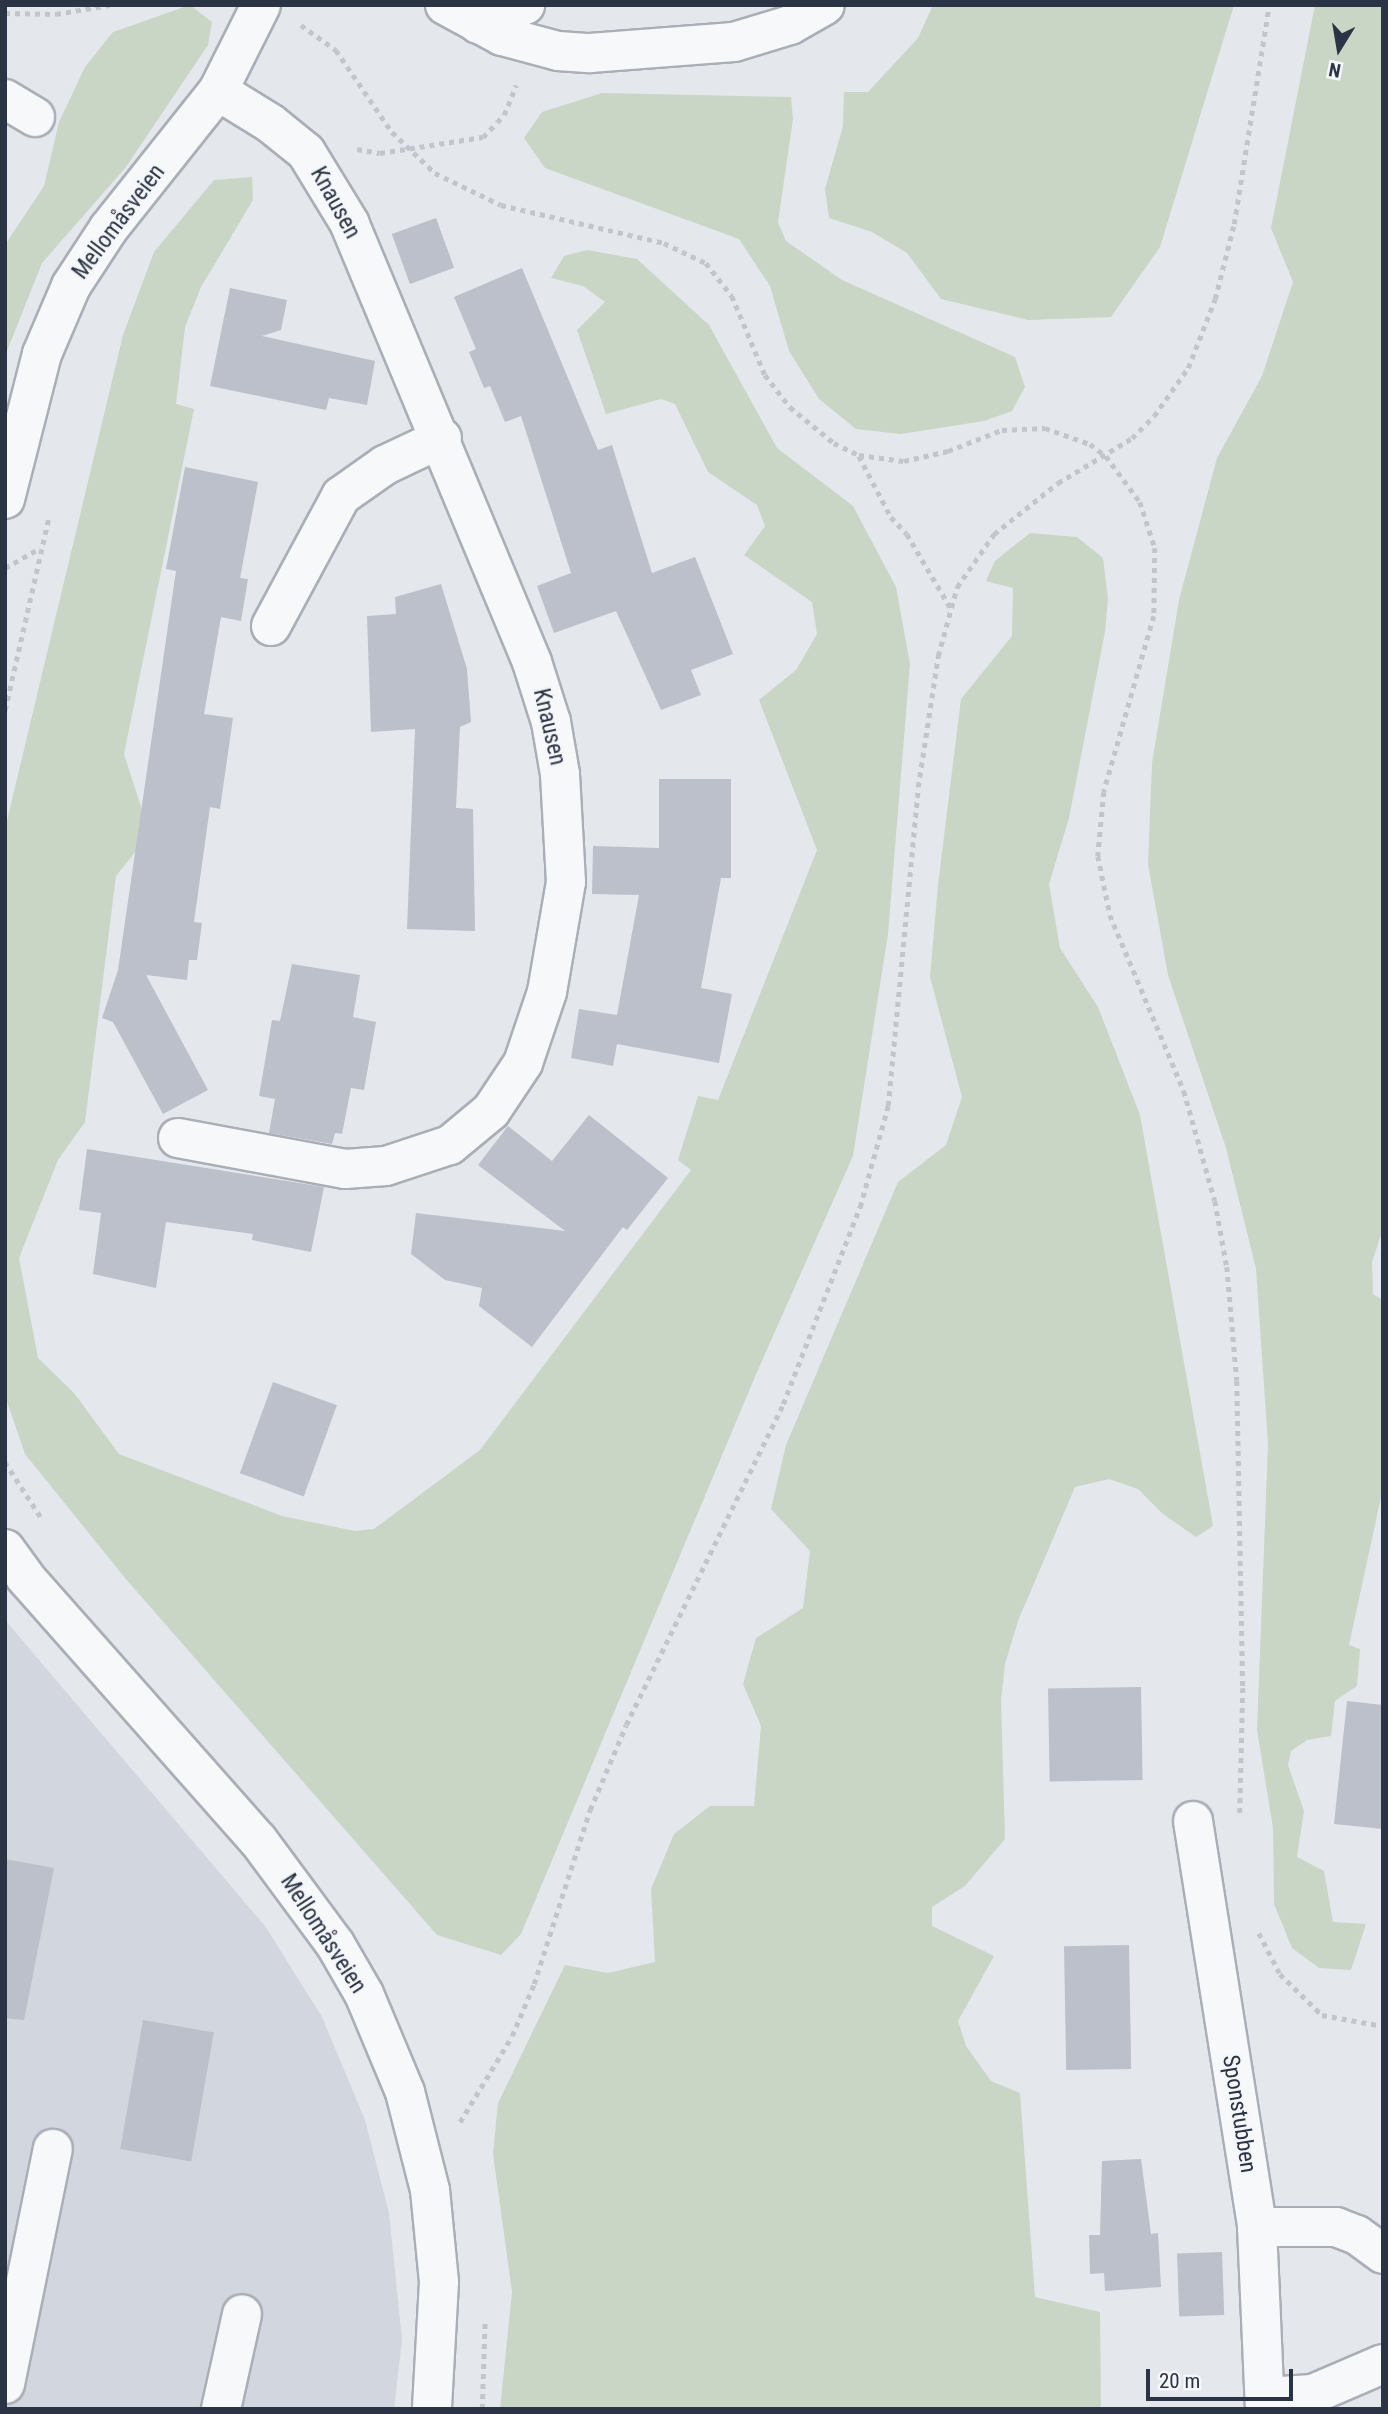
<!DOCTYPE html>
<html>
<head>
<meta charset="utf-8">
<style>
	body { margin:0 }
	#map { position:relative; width:1388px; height:2414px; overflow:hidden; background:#e4e7ec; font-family:"Roboto Condensed",sans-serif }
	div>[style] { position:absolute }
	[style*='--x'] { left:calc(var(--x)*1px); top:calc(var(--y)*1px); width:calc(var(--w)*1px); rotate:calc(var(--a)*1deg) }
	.built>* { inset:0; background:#d2d6de }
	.green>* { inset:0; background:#c9d6c5 }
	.building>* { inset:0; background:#bbc0ca; transform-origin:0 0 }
	.path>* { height:4.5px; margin-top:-2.25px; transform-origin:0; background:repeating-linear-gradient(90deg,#c2c5cb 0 5px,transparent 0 10px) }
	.roads { filter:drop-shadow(2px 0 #a9aeb7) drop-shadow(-2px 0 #a9aeb7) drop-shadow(0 2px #a9aeb7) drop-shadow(0 -2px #a9aeb7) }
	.minor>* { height:38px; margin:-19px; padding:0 19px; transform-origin:19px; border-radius:19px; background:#f7f8fa }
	span { translate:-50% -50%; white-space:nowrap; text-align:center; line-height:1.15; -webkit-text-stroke:5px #f4f6f9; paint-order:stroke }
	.street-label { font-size:23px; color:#2b3445 }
	.frame { position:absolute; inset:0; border:7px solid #2b3445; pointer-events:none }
	.north { position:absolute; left:1304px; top:14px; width:70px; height:70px; -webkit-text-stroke:5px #f4f6f9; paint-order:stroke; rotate:191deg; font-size:19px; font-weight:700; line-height:28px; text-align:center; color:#2b3445 }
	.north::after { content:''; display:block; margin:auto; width:24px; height:32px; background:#2b3445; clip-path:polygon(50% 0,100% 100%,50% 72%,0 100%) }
	.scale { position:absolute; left:1146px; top:2369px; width:147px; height:32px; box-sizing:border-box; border:4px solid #2b3445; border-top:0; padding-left:9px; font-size:21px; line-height:24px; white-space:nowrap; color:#2b3445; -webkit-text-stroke:5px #f4f6f9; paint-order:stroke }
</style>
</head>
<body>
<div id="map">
	<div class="built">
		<div style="clip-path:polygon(5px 1620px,265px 1926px,322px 2017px,365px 2120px,389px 2213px,402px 2340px,394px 2409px,5px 2409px)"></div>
	</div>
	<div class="green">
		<div style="clip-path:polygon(190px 5px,212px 22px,208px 45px,126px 167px,42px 263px,5px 356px,5px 245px,44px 186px,59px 122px,85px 67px,113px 32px)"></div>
		<div style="clip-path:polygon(933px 5px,1234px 5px,1160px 247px,1111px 317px,1028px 320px,941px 299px,907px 253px,872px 232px,829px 218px,825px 189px,843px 126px,844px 92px,868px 92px,918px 38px)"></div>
		<div style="clip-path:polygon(1315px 5px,1383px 5px,1383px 1229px,1372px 1262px,1373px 1294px,1383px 1300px,1383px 1488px,1349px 1645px,1360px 1649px,1357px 1686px,1335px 1701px,1331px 1736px,1307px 1740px,1291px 1751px,1288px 1765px,1304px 1811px,1297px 1857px,1324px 1871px,1333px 1922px,1366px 1924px,1351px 1970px,1319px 1968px,1292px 1948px,1274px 1904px,1273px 1828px,1257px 1730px,1268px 1444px,1256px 1269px,1226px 1148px,1168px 975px,1148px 864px,1152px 763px,1179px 600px,1217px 458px,1262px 376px,1293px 282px,1271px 228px)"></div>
		<div style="clip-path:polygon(602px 93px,791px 97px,793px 119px,778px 222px,786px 241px,842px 280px,1015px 357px,1025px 387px,1012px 411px,984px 421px,901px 434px,856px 429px,819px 399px,789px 351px,770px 286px,739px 239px,545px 168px,524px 138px,542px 112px)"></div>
		<div style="clip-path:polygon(252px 177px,253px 200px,201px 287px,185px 327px,176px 404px,194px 409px,124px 754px,145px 819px,140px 846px,116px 876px,85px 1122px,58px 1160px,19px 1258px,38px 1358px,74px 1393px,119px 1454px,282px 1516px,355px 1531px,374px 1529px,480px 1450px,691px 1170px,678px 1160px,698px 1096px,718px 1100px,817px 850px,759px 700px,796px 670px,817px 634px,812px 602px,744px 555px,765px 526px,757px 505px,708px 472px,675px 404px,661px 399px,606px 414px,577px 330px,605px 302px,583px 286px,551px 278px,564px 256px,587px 250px,637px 259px,709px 325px,777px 448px,853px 506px,896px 587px,910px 664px,888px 934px,853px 1156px,757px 1372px,521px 1934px,501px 1955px,437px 1935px,125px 1578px,25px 1454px,5px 1396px,5px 829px,123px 335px,154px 252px,214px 180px)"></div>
		<div style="clip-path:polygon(1030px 533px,1077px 537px,1103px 558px,1108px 598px,1105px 632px,1069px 818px,1049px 884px,1060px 948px,1098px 1007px,1140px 1115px,1213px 1526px,1196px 1537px,1163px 1514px,1138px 1489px,1109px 1479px,1075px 1487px,1018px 1621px,1005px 1664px,1001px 1700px,1005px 1839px,965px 1886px,932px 1907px,932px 1926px,994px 1956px,958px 2021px,966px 2046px,991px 2081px,1020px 2093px,1035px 2297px,1100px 2312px,1101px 2409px,500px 2409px,512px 2292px,493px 2154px,498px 2103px,565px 1965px,608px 1973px,655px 1962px,651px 1889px,674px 1834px,710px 1806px,754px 1806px,761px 1726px,743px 1684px,756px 1638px,803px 1608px,810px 1551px,771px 1509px,786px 1445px,898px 1182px,946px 1145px,962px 1097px,930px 977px,938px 885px,961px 699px,1012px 636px,1013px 588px,986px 581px,995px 561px)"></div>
	</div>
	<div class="building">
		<div style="left:436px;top:218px;width:53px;height:47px;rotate:70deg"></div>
		<div style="clip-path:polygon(522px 268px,598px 450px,612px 445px,652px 573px,695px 557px,733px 654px,691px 670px,701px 695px,661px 710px,616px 611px,554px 633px,537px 586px,571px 573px,521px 416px,505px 422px,490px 386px,484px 388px,469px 352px,476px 349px,454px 297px)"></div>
		<div style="clip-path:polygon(230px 288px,287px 300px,281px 330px,262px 336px,375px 361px,367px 405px,329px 398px,326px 410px,210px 386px)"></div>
		<div style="clip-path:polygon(185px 467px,258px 482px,240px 578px,248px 579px,241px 621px,221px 617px,204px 714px,233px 718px,220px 809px,210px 807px,194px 922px,202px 923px,197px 960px,189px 960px,187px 980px,146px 975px,208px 1090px,163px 1114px,113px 1022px,102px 1018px,118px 970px,176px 571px,166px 569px)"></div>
		<div style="clip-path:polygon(441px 584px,467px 669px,471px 722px,460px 727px,456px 808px,473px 809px,475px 931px,407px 929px,415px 729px,371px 732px,367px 616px,396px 614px,395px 597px)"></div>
		<div style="clip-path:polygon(659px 779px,731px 779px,731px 878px,721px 878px,701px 988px,732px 994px,719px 1063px,617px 1044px,613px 1066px,571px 1058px,579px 1009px,617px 1015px,639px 895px,592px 894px,593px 846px,659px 848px)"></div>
		<div style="clip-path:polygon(292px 964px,360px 975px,353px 1017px,376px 1022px,364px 1090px,351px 1088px,342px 1134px,335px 1133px,332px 1144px,269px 1133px,275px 1099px,259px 1096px,272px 1020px,280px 1021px)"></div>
		<div style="clip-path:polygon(589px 1115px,668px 1178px,627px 1230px,623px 1227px,532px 1347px,479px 1306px,482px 1288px,445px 1280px,411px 1254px,416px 1213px,565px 1231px,478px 1165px,508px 1126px,552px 1161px)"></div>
		<div style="clip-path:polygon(87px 1149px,324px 1187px,311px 1252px,252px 1240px,253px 1234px,166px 1222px,156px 1288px,93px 1274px,101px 1213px,79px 1210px)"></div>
		<div style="left:273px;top:1382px;width:68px;height:97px;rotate:20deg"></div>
		<div style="left:1141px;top:1687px;width:93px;height:93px;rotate:89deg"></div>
		<div style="clip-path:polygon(1347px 1701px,1383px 1705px,1383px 1829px,1334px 1824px)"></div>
		<div style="clip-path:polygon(5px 1859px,54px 1868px,24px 2020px,5px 2018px)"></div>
		<div style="left:1129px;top:1945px;width:124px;height:65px;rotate:89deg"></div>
		<div style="left:143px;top:2020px;width:72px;height:131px;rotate:10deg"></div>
		<div style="clip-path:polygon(1141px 2159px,1151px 2234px,1158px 2233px,1161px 2287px,1105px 2291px,1104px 2273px,1090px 2274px,1089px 2235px,1100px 2235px,1102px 2161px)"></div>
		<div style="left:1222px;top:2252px;width:63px;height:45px;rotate:88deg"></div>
	</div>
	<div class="path">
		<div style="--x:5;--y:13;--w:51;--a:1.1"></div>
		<div style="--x:56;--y:14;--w:54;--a:-9.6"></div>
		<div style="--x:301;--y:25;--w:43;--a:35.5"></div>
		<div style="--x:336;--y:50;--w:99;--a:55.7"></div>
		<div style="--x:392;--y:132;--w:59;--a:43.6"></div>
		<div style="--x:435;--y:173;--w:73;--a:25.9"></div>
		<div style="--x:501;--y:205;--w:167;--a:13.1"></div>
		<div style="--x:664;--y:243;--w:47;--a:25.5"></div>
		<div style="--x:706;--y:263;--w:42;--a:51.8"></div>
		<div style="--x:732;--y:296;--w:86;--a:67.3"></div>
		<div style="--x:765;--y:375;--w:41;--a:52"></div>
		<div style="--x:790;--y:407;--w:57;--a:39.3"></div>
		<div style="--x:834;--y:443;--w:28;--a:26"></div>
		<div style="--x:859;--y:455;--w:45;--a:7.6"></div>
		<div style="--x:904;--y:461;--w:45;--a:-12.8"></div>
		<div style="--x:948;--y:451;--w:58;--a:-21.3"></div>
		<div style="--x:1002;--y:430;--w:43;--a:-2.7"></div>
		<div style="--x:1045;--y:428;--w:48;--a:19.6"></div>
		<div style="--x:1090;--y:444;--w:20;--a:37"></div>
		<div style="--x:1106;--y:456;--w:57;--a:53.5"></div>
		<div style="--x:1140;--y:502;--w:48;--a:71.9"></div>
		<div style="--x:1155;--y:548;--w:68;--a:90.8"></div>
		<div style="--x:1154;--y:616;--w:183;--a:105.9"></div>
		<div style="--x:1104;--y:792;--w:64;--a:95.4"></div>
		<div style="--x:1098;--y:856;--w:60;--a:78.5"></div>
		<div style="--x:1110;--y:915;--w:191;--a:67.2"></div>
		<div style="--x:1184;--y:1091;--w:114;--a:74.3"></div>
		<div style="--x:1215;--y:1201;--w:67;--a:79.7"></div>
		<div style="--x:1227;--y:1267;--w:114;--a:85"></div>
		<div style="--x:1237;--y:1381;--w:307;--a:88.9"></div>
		<div style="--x:1243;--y:1688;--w:127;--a:91.4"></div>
		<div style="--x:357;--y:149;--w:23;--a:10"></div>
		<div style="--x:380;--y:153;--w:104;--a:-8.8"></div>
		<div style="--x:483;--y:137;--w:30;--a:-46"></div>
		<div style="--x:504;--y:115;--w:32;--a:-68"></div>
		<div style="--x:859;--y:456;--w:69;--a:62.3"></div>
		<div style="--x:891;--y:517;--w:23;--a:47"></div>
		<div style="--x:907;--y:534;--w:85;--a:59.5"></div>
		<div style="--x:5;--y:568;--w:40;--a:-29.7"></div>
		<div style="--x:5;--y:710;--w:199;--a:-77.2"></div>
		<div style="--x:5;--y:1462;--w:68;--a:57"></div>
		<div style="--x:1259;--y:1933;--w:46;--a:62.9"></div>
		<div style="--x:1280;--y:1974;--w:59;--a:44.3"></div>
		<div style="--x:1322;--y:2015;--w:62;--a:10.2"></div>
		<div style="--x:460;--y:2122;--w:100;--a:-58.8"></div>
		<div style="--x:512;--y:2036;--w:56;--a:-67.1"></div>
		<div style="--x:534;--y:1984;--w:183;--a:-72.2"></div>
		<div style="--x:590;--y:1810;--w:92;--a:-67"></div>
		<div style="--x:626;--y:1725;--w:357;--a:-63.9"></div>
		<div style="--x:783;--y:1404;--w:212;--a:-68.7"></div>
		<div style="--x:860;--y:1207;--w:105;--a:-74.5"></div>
		<div style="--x:888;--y:1106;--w:320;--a:-84.6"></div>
		<div style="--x:918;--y:787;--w:133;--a:-81.3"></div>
		<div style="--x:938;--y:656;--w:72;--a:-74.6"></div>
		<div style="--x:957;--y:587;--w:65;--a:-55.1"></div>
		<div style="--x:994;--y:534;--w:82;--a:-38.6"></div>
		<div style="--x:1058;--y:483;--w:87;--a:-31.3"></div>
		<div style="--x:1132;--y:438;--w:31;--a:-45"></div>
		<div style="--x:1154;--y:416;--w:59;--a:-54.7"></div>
		<div style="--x:1188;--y:368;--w:74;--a:-68.6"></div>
		<div style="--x:1215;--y:299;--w:77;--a:-75.8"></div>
		<div style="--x:1234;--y:224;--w:222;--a:-80.9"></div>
		<div style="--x:482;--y:2409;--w:90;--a:-88.1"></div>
	</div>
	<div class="roads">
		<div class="minor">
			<div style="--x:445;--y:5;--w:65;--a:28.5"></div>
			<div style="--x:502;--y:36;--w:58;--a:15"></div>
			<div style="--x:558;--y:51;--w:32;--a:4"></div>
			<div style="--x:590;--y:53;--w:144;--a:-4.4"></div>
			<div style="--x:734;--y:42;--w:59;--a:-16.9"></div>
			<div style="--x:790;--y:25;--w:40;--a:-29.7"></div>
			<div style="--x:478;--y:24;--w:51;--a:-22"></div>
			<div style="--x:5;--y:99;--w:35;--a:31"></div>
			<div style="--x:5;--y:499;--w:150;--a:-75.7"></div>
			<div style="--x:42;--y:354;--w:74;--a:-66.9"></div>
			<div style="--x:71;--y:286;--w:69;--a:-56.8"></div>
			<div style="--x:109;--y:228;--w:175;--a:-51.5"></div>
			<div style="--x:218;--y:91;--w:96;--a:-63.4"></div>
			<div style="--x:271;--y:626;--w:148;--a:-61.7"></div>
			<div style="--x:341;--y:496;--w:54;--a:-35.2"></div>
			<div style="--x:385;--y:465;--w:63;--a:-25.3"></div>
			<div style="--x:178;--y:1138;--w:170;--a:10.5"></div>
			<div style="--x:345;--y:1169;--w:41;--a:-4.2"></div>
			<div style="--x:386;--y:1166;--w:67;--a:-18.2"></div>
			<div style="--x:450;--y:1145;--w:53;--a:-39.7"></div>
			<div style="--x:491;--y:1111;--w:58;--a:-56.3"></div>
			<div style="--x:523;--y:1063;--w:75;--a:-71.3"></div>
			<div style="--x:547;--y:992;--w:112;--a:-80.2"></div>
			<div style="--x:566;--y:882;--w:108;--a:-93.2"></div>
			<div style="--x:560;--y:774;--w:53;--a:-99.8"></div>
			<div style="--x:551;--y:722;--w:63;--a:-107.6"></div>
			<div style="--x:532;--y:662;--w:474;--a:-112.6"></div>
			<div style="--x:350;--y:224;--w:84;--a:-121.4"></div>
			<div style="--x:306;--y:152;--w:46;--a:-141.1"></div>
			<div style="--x:270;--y:123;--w:61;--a:-148.4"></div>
			<div style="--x:5;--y:1549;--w:34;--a:54"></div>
			<div style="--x:25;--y:1577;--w:351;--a:48.5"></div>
			<div style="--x:258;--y:1840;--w:129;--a:53.5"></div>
			<div style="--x:335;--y:1944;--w:58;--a:59.9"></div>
			<div style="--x:364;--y:1994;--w:106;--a:67.3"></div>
			<div style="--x:405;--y:2092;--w:101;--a:75.7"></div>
			<div style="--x:430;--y:2190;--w:92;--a:84.4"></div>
			<div style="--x:439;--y:2282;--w:127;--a:93.2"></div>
			<div style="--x:1193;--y:1821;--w:411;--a:81"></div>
			<div style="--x:1257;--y:2227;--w:182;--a:87.5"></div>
			<div style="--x:1257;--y:2227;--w:79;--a:0"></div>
			<div style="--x:1336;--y:2227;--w:22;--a:21"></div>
			<div style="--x:1357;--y:2235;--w:32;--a:36"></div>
			<div style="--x:5;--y:2384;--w:240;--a:-78.5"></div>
			<div style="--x:1265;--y:2397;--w:48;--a:-3.6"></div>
			<div style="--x:1313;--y:2394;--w:76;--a:-23.2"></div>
			<div style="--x:221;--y:2409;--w:97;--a:-77.5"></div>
		</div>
	</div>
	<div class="street-label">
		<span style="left:335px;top:203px;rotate:61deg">Knausen</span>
		<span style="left:119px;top:222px;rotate:-53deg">Mellomåsveien</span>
		<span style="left:549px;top:727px;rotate:77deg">Knausen</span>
		<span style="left:323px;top:1934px;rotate:57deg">Mellomåsveien</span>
		<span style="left:1239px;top:2114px;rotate:81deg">Sponstubben</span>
	</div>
	<div class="frame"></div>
	<div class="north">N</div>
	<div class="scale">20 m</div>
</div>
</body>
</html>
